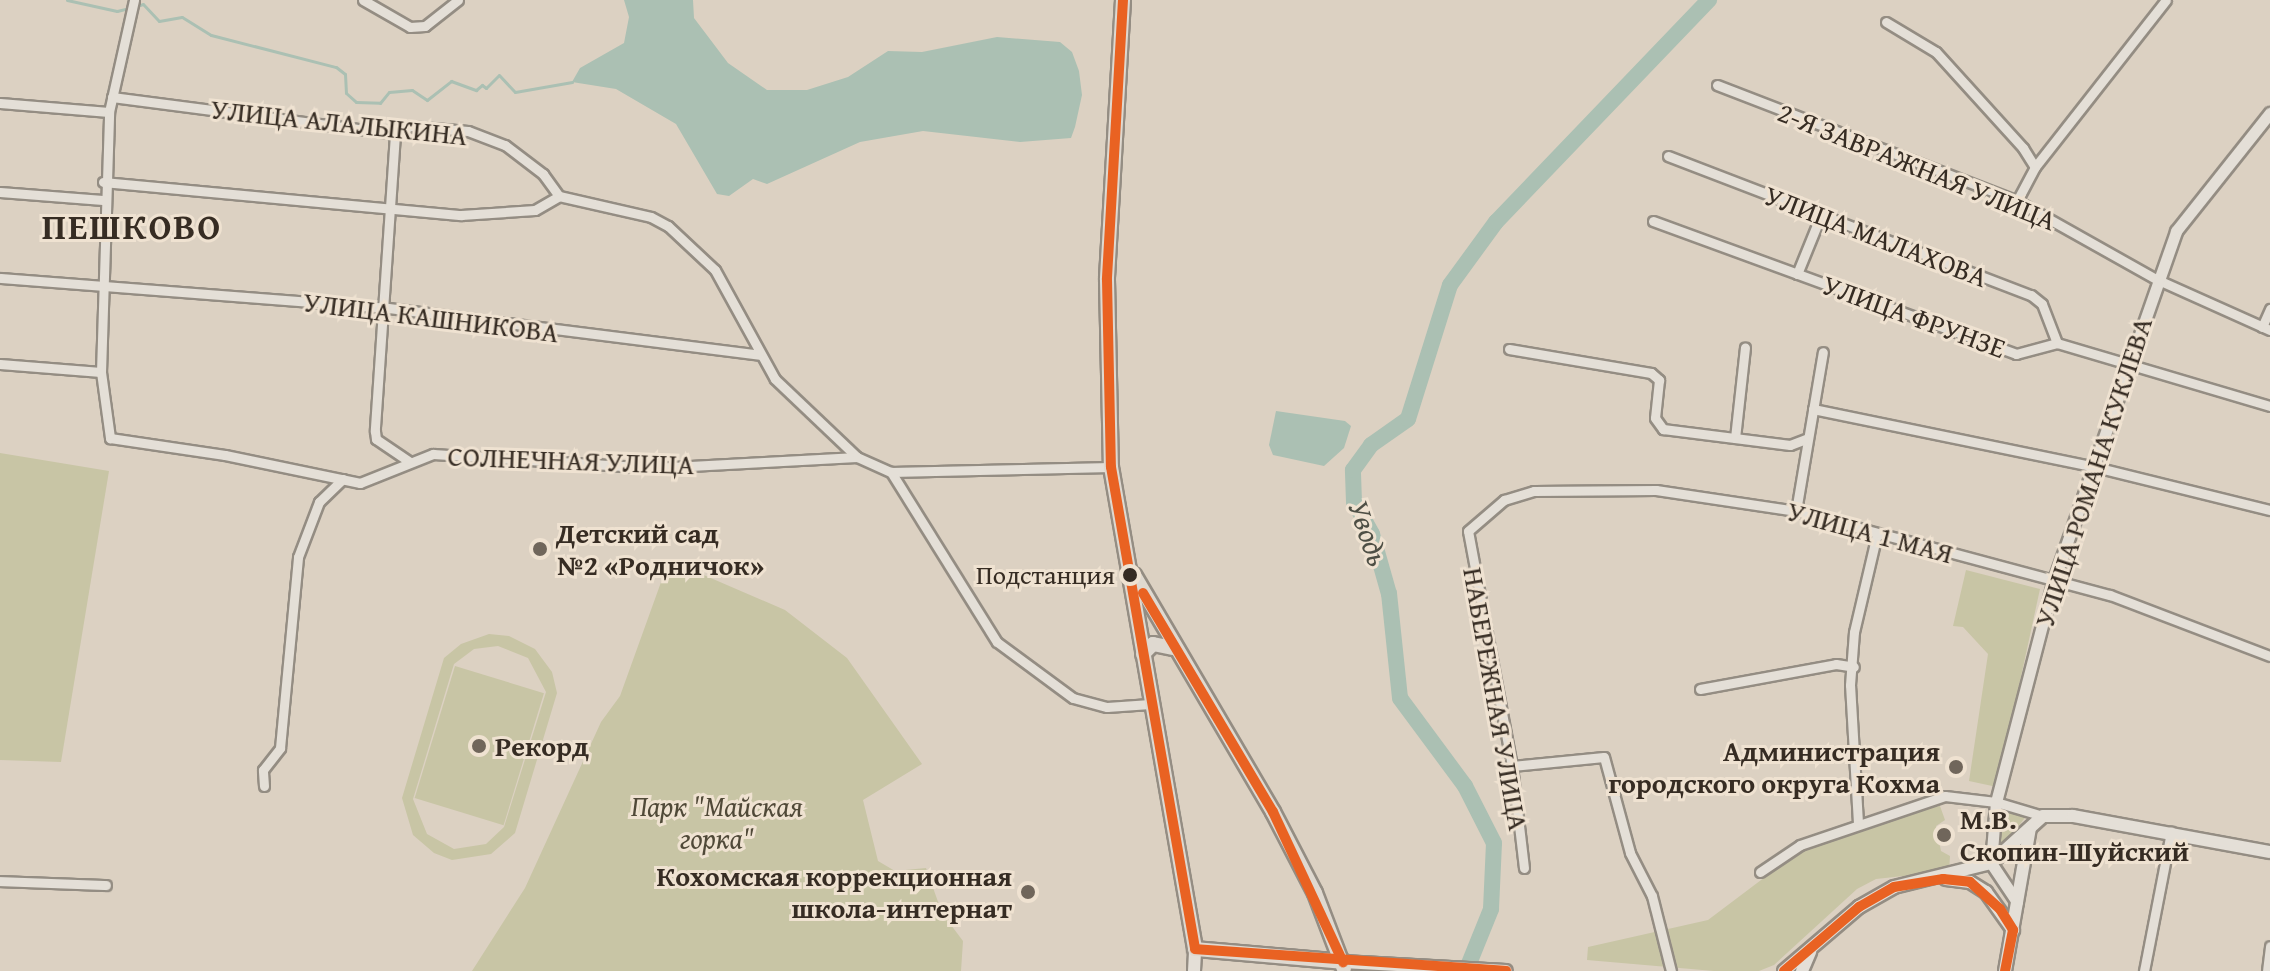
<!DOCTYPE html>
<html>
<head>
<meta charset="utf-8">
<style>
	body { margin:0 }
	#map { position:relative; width:2270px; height:971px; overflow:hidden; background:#dcd1c2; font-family:"Gentium Book Plus",serif }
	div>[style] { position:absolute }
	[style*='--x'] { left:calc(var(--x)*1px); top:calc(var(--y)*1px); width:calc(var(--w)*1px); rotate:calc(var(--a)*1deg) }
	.green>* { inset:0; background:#c8c5a5; transform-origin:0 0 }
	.water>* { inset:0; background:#abc0b3 }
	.stream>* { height:3px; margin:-1.5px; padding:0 1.5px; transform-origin:1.5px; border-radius:1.5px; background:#abc0b3 }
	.river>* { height:16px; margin:-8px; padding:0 8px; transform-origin:8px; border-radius:8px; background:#abc0b3 }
	.roads { filter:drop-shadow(2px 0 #948d83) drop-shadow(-2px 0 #948d83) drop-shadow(0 2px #948d83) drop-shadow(0 -2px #948d83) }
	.minor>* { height:9px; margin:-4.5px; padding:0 4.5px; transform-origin:4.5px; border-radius:4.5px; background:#e4dfd7 }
	.tertiary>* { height:11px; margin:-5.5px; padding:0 5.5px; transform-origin:5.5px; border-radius:5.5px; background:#e4dfd7 }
	.secondary>* { height:12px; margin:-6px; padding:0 6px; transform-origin:6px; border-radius:6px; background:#e4dfd7 }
	.primary>* { height:14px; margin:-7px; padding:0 7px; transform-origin:7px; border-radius:7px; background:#dfd9d0 }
	.bus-1>* { height:10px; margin:-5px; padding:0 5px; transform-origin:5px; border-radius:5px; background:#e96222 }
	.dots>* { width:22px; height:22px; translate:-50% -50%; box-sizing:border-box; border:4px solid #efe2d1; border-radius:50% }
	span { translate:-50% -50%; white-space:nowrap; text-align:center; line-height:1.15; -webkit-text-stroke:6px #efe2d1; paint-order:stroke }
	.bus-label { font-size:26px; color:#362c23 }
	.right { translate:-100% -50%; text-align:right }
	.street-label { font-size:28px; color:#362c23 }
	.poi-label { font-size:28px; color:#362c23; font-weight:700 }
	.left { translate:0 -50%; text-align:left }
	.park-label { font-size:28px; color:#504938; font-style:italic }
	.water-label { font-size:30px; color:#4e4f45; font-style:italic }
	.district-label { font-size:36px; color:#362c23; font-weight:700; letter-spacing:2px }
</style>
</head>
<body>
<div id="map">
	<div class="green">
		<div style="clip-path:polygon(0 453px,109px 471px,61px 762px,0 760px)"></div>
		<div style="clip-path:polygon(669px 560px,785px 610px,847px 658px,922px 764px,863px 800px,878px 861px,895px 871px,926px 868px,942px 913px,963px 941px,961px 971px,472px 971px,525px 888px,601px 722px,620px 696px)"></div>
		<div style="clip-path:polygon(1966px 570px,2040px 589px,1997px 787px,1969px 781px,1988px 654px,1963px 627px,1953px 626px)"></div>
		<div style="clip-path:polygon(evenodd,489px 634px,509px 636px,535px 649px,552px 672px,557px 693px,515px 833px,491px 854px,452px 860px,434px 853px,413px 835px,402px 798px,444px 658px,461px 644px,489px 634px,498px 646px,528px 658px,546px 692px,504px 827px,486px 844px,454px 849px,427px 834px,413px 799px,454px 664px,474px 649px,498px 646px)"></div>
		<div style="left:455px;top:666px;width:93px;height:138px;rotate:17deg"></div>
		<div style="clip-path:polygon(1940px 806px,1945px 820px,1936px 826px,1941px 851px,1950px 856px,1949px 871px,1876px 879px,1857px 889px,1774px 965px,1759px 971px,1714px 971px,1587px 960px,1588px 947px,1708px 920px,1806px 846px,1909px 809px)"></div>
		<div style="clip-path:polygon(2003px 812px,2027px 815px,2002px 848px,1998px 847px)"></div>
	</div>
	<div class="water">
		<div style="clip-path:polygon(624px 0,693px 0,694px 18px,728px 63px,767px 90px,807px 90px,848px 77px,888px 51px,922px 52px,997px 37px,1060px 42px,1072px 52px,1079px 71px,1082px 95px,1075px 127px,1071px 138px,1020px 142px,923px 131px,860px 142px,767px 184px,753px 179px,729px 196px,717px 194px,676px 124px,616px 89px,572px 82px,580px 68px,624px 43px,629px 17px)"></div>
		<div style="clip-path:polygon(1276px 411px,1345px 421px,1351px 426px,1344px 448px,1324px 466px,1273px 455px,1269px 445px)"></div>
	</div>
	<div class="stream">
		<div style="--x:67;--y:0;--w:51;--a:12.4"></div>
		<div style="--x:117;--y:11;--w:12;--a:-14"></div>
		<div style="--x:137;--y:6;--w:6;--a:-18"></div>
		<div style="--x:143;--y:4;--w:23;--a:47"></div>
		<div style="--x:159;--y:21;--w:23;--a:-10"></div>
		<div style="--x:182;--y:17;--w:34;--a:32"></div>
		<div style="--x:211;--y:35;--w:129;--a:14.4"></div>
		<div style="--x:336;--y:67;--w:11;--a:38"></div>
		<div style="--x:345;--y:74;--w:19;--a:87"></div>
		<div style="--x:346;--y:93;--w:13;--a:42"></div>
		<div style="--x:356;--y:102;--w:24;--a:2"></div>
		<div style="--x:380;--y:103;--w:14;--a:-51"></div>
		<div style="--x:389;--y:92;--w:23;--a:-5"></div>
		<div style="--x:412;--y:90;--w:18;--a:34"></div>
		<div style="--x:427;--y:100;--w:31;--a:-38"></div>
		<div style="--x:451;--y:81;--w:27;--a:20"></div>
		<div style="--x:476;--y:90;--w:8;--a:-40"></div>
		<div style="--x:482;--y:85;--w:5;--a:37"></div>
		<div style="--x:486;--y:88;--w:18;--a:-45"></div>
		<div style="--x:499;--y:75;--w:23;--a:47"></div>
		<div style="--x:515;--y:92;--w:58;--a:-10"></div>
	</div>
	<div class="river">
		<div style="--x:1466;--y:971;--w:67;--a:-68"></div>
		<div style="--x:1491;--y:909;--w:66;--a:-87.4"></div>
		<div style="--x:1494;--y:843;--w:64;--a:-117"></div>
		<div style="--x:1465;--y:786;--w:109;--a:-126.5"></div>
		<div style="--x:1400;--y:698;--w:105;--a:-96"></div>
		<div style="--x:1389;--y:594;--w:62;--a:-105.8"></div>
		<div style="--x:1372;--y:534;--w:37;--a:-119"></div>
		<div style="--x:1354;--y:502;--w:32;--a:-92"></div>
		<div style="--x:1353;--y:470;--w:31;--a:-54"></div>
		<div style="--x:1371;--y:445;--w:45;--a:-35.1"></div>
		<div style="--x:1408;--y:419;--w:140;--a:-72.6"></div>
		<div style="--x:1450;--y:285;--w:78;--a:-53.9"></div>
		<div style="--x:1496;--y:222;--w:308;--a:-46.2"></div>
	</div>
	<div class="roads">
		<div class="minor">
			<div style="--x:363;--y:0;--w:54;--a:29.9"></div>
			<div style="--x:410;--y:27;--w:15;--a:-4"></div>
			<div style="--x:425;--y:26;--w:42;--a:-38.2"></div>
			<div style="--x:1886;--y:22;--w:58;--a:31"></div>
			<div style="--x:1936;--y:52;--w:130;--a:47.8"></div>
			<div style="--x:2023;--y:148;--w:22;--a:58"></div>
			<div style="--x:2035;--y:167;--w:38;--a:118"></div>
			<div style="--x:1717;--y:85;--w:322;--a:21.1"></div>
			<div style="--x:2017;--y:201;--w:159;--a:29.3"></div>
			<div style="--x:2156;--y:279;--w:125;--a:24.1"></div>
			<div style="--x:112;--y:97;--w:285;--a:7.4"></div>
			<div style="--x:395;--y:134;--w:17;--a:-28"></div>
			<div style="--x:410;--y:126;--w:58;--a:4.9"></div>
			<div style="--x:468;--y:131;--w:40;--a:21"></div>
			<div style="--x:505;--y:145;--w:48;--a:37.3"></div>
			<div style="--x:543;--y:174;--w:27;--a:54"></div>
			<div style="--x:559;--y:196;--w:94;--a:12.9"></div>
			<div style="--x:651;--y:217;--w:19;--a:28"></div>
			<div style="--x:668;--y:226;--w:64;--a:43.1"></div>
			<div style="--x:715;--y:270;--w:124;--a:61.2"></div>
			<div style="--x:775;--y:379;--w:113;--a:43.6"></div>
			<div style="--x:0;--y:103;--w:109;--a:4.7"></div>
			<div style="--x:395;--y:134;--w:298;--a:93.9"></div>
			<div style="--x:375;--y:431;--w:8;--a:83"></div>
			<div style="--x:376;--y:439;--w:41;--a:34.1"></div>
			<div style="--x:1668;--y:156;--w:389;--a:21"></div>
			<div style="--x:2031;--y:295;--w:14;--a:39"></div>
			<div style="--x:2042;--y:304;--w:42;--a:69"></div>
			<div style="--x:2035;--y:167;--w:212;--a:-51.9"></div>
			<div style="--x:103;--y:182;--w:360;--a:5.3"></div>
			<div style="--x:461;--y:215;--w:74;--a:-3.9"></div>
			<div style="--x:535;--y:210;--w:28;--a:-30"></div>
			<div style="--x:0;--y:192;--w:103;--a:4.4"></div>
			<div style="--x:1653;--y:221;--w:387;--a:20.1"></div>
			<div style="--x:2016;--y:354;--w:42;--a:-15"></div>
			<div style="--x:2057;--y:343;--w:222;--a:16.5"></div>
			<div style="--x:1797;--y:274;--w:64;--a:-67.9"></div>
			<div style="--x:0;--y:278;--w:382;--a:4.4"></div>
			<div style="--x:381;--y:307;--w:381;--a:7.2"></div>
			<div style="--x:2262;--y:327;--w:20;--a:-66"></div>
			<div style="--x:1509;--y:349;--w:144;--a:9.6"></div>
			<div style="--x:1651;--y:373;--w:11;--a:41"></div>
			<div style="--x:1659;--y:380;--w:38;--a:96"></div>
			<div style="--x:1655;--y:418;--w:14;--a:54"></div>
			<div style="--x:1663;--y:429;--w:128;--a:7.2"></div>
			<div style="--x:1790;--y:445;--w:19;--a:-21"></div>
			<div style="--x:0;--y:364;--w:101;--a:4.5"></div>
			<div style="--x:101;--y:372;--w:67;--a:82.2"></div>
			<div style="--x:110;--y:438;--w:116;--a:8.4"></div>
			<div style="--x:225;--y:455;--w:138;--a:11.7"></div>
			<div style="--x:360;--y:483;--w:79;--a:-21.7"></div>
			<div style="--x:433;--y:454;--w:220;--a:3.6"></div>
			<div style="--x:653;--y:468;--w:204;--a:-3.1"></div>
			<div style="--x:857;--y:457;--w:37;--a:24"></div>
			<div style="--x:891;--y:472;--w:220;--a:-1.3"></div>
			<div style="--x:101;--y:372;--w:260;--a:-88.2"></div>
			<div style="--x:109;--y:112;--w:115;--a:-77.4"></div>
			<div style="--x:1813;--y:409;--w:288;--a:11.6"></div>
			<div style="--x:2095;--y:467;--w:180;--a:13.8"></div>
			<div style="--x:1735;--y:438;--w:91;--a:-83.7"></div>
			<div style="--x:891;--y:472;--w:200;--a:58.1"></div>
			<div style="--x:997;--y:642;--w:94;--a:36.4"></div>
			<div style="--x:1073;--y:698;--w:35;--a:15"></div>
			<div style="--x:1107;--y:707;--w:43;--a:-4"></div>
			<div style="--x:1796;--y:511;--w:161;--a:-80.4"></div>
			<div style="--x:1700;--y:689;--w:138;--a:-10.4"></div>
			<div style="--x:1836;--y:664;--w:18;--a:9"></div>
			<div style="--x:1512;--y:766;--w:92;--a:-5.6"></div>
			<div style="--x:1604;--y:757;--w:99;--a:74.8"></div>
			<div style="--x:1630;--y:853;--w:48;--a:62.9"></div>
			<div style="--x:1652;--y:896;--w:77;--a:75.8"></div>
			<div style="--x:264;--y:786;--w:16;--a:-94"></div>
			<div style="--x:263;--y:770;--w:28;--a:-52"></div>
			<div style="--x:280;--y:748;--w:192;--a:-84.6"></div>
			<div style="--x:298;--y:557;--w:59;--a:-69.1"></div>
			<div style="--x:319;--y:502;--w:33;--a:-44"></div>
			<div style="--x:1858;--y:823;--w:138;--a:-93.3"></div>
			<div style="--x:1850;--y:685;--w:53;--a:-85.7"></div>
			<div style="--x:1854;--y:632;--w:101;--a:-76.8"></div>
			<div style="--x:1524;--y:868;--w:103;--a:-96.7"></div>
			<div style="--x:1512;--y:766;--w:239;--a:-100.6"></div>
			<div style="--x:1468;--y:531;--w:48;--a:-40.7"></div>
			<div style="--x:1504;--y:500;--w:31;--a:-17"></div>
			<div style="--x:1534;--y:491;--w:122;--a:-0.5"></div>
			<div style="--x:1656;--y:490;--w:142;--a:8.5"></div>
			<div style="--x:1796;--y:511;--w:325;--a:15"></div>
			<div style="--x:2110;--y:595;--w:171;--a:20.9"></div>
			<div style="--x:1760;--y:872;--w:48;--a:-34"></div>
			<div style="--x:1800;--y:845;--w:153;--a:-18.7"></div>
			<div style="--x:1945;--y:796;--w:51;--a:6.7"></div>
			<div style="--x:1996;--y:802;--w:49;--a:16.6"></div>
			<div style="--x:0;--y:881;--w:106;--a:2.2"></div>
			<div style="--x:2144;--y:971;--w:142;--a:-79"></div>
			<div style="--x:2267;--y:971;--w:25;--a:-83"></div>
		</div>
		<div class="tertiary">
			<div style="--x:2017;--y:902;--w:47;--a:-123.7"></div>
			<div style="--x:1991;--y:863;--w:61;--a:-85.3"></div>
			<div style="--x:1996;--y:802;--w:229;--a:-75.4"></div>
			<div style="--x:2054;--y:580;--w:370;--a:-70.7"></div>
			<div style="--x:2176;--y:231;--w:151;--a:-51.5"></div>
		</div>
		<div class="secondary">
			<div style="--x:1946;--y:879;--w:24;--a:7"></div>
			<div style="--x:1970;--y:882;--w:19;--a:32"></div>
			<div style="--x:1986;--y:892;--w:47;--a:54.6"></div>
			<div style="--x:1343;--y:962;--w:163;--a:3.2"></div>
			<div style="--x:1194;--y:971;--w:22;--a:-87"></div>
			<div style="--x:1784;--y:971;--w:99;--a:-40.5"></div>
			<div style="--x:1859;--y:907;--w:40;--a:-29.7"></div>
			<div style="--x:1894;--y:887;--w:100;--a:-13.9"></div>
			<div style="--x:1991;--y:863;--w:70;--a:-42.1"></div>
			<div style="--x:2043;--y:816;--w:30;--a:0"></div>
			<div style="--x:2073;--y:816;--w:200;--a:10.4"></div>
			<div style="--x:1802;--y:971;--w:21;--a:-67"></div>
			<div style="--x:2005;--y:971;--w:145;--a:-80.1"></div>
		</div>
		<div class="primary">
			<div style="--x:1123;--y:0;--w:280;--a:93.3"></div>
			<div style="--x:1107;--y:280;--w:187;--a:88.8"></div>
			<div style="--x:1111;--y:467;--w:489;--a:80.1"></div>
			<div style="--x:1195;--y:949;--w:149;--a:5"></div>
			<div style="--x:1134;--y:575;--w:275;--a:59.6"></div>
			<div style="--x:1273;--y:812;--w:91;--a:62.6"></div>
			<div style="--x:1315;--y:893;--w:81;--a:69.1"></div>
			<div style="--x:1143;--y:654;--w:14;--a:-45"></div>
			<div style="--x:1153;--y:644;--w:21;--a:11"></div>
		</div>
	</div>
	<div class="bus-1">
		<div style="--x:1123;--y:0;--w:280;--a:93.3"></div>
		<div style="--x:1107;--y:280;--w:187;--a:88.8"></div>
		<div style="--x:1111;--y:467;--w:489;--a:80.1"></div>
		<div style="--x:1195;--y:949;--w:312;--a:4"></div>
		<div style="--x:1143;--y:593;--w:255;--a:59.3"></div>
		<div style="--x:1273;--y:812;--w:166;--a:65"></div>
		<div style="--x:1784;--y:971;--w:99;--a:-40.5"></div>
		<div style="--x:1859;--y:907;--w:40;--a:-29.7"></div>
		<div style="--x:1894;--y:887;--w:50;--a:-9.3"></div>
		<div style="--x:1943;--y:879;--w:27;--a:6"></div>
		<div style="--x:1970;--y:882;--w:40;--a:42"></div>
		<div style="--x:2000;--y:909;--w:25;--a:58"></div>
		<div style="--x:2013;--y:930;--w:42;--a:101"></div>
	</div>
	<div class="dots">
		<div style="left:540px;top:549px;background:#70665b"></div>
		<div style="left:1130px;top:575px;background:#362c23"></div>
		<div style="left:479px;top:746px;background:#70665b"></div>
		<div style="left:1956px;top:767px;background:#70665b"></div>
		<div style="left:1944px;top:835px;background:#70665b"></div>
		<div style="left:1028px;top:892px;background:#70665b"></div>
	</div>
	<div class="bus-label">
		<span class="right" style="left:1115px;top:575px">Подстанция</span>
	</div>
	<div class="street-label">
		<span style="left:339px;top:122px;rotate:6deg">УЛИЦА АЛАЛЫКИНА</span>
		<span style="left:1917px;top:166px;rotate:22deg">2-Я ЗАВРАЖНАЯ УЛИЦА</span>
		<span style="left:1876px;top:236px;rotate:21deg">УЛИЦА МАЛАХОВА</span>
		<span style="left:1914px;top:316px;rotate:20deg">УЛИЦА ФРУНЗЕ</span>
		<span style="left:431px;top:317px;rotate:7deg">УЛИЦА КАШНИКОВА</span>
		<span style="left:571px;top:460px;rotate:2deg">СОЛНЕЧНАЯ УЛИЦА</span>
		<span style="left:2093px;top:472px;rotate:-72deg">УЛИЦА РОМАНА КУКЛЕВА</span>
		<span style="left:1870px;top:532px;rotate:15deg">УЛИЦА 1 МАЯ</span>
		<span style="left:1496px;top:699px;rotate:80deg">НАБЕРЕЖНАЯ УЛИЦА</span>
	</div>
	<div class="poi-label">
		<span class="left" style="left:556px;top:549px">Детский сад<br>№2 «Родничок»</span>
		<span class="left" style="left:495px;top:746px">Рекорд</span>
		<span class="right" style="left:1940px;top:767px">Администрация<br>городского округа Кохма</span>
		<span class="left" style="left:1960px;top:835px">М.В.<br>Скопин-Шуйский</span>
		<span class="right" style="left:1012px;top:892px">Кохомская коррекционная<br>школа-интернат</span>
	</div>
	<div class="park-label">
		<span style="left:717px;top:822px">Парк "Майская<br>горка"</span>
	</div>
	<div class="water-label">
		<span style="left:1369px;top:533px;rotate:71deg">Уводь</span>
	</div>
	<div class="district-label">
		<span style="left:132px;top:226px">ПЕШКОВО</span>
	</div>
</div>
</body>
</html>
